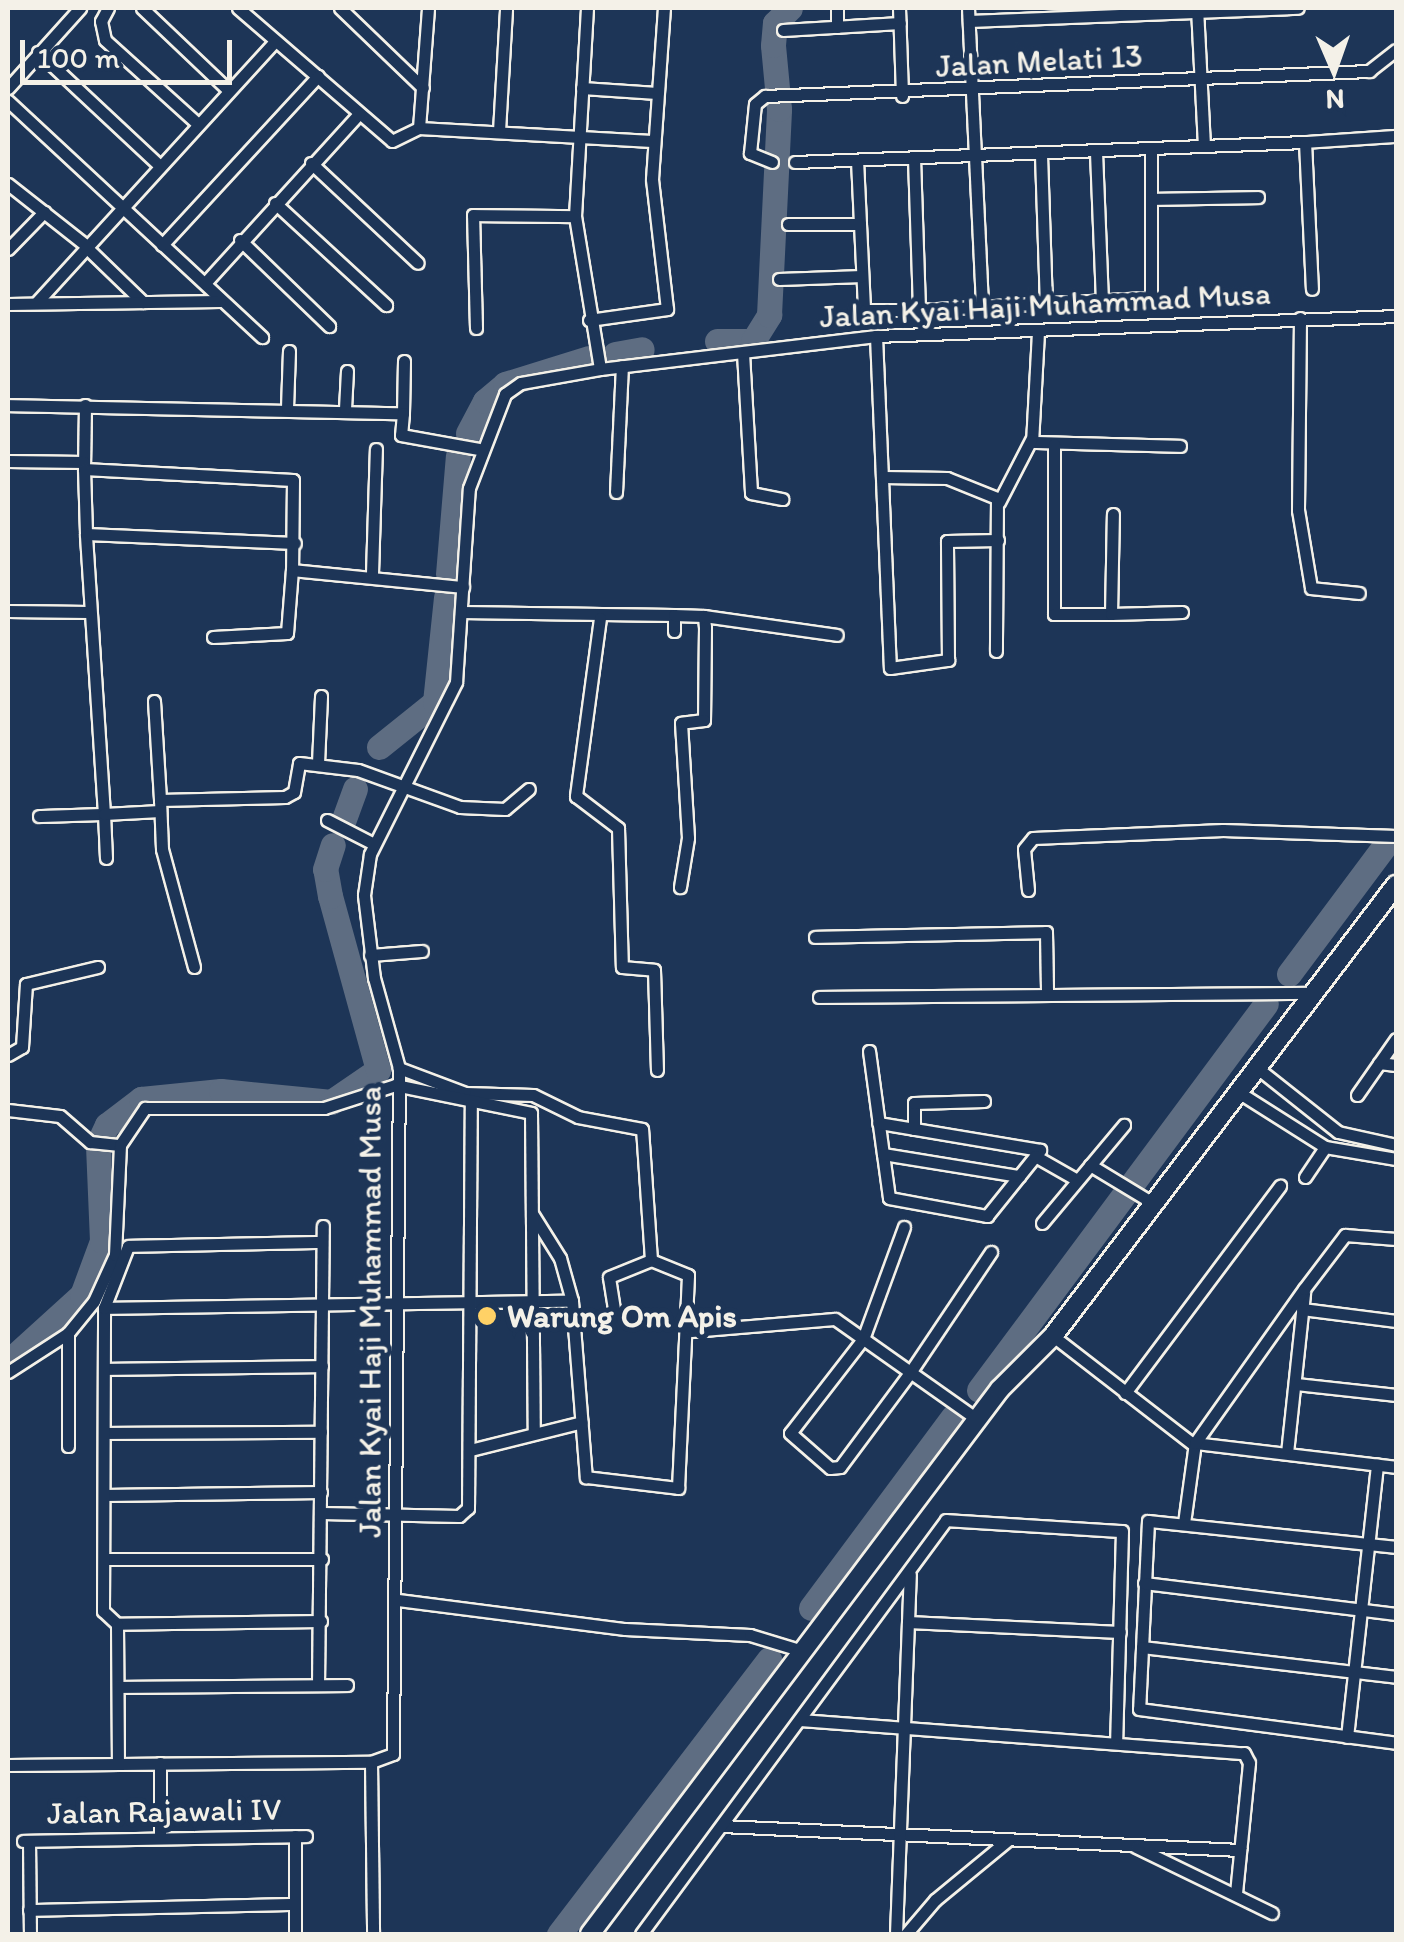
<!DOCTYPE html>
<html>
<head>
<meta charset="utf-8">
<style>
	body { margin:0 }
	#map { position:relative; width:1404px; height:1942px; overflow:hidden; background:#1d3557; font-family:Itim,sans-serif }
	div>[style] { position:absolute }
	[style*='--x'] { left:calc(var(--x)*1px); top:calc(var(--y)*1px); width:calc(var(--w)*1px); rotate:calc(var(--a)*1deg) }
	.river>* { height:25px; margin:-12.5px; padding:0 12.5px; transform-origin:12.5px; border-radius:12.5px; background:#5e6d82 }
	.roads { filter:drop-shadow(2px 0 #f4f1e8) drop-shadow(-2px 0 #f4f1e8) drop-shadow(0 2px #f4f1e8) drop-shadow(0 -2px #f4f1e8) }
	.street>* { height:11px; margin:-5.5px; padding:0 5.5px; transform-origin:5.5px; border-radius:5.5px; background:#1d3557 }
	.secondary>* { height:18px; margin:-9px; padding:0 9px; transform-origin:9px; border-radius:9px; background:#1d3557 }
	.dots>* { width:28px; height:28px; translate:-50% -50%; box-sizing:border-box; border:5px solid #1d3557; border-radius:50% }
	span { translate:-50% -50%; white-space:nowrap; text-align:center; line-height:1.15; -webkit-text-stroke:10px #1d3557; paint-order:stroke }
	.street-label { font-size:32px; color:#f4f1e8 }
	.poi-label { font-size:32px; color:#f4f1e8; font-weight:700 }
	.left { translate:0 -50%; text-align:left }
	.frame { position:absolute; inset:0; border:10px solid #f4f1e8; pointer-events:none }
	.north { position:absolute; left:1284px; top:20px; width:100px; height:100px; -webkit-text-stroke:8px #1d3557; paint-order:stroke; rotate:178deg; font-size:28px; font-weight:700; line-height:40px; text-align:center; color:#f4f1e8 }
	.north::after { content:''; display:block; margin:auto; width:35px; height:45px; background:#f4f1e8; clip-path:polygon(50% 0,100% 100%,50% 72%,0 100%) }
	.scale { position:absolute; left:20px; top:40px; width:212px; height:45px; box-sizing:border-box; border:5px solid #f4f1e8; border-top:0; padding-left:12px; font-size:30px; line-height:35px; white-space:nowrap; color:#f4f1e8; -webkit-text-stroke:8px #1d3557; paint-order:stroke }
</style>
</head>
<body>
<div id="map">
	<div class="river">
		<div style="--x:717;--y:341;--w:36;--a:0"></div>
		<div style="--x:753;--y:341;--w:31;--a:-58"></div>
		<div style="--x:769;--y:315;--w:206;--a:-87.2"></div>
		<div style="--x:779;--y:109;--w:64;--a:-95.4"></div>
		<div style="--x:773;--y:45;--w:22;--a:-85"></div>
		<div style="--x:775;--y:23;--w:21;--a:-45"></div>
		<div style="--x:615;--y:354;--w:27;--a:-10"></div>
		<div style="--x:468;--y:433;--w:36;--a:-62"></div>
		<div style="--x:485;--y:401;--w:26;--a:-40"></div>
		<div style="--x:505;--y:384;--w:88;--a:-17.2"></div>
		<div style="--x:448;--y:574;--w:118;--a:-85.2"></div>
		<div style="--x:379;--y:747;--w:72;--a:-38.8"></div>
		<div style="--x:435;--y:702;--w:105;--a:-84"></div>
		<div style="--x:344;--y:819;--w:32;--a:-70"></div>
		<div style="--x:1289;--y:974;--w:161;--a:-53.3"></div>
		<div style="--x:8;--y:1362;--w:100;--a:-42.2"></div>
		<div style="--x:82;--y:1295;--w:58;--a:-69.7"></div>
		<div style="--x:102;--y:1241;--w:97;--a:-92.4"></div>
		<div style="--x:98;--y:1144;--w:21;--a:-65"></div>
		<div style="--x:107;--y:1125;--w:43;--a:-37.4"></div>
		<div style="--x:141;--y:1099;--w:80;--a:-5.7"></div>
		<div style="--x:221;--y:1091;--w:111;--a:5.7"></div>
		<div style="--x:331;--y:1102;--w:57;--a:-34.2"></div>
		<div style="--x:378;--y:1070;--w:180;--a:-105.4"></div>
		<div style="--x:330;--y:896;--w:27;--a:-100"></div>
		<div style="--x:325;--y:869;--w:25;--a:-72"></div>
		<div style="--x:979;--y:1390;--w:481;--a:-53.4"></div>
		<div style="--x:811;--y:1608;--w:237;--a:-53.4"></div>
		<div style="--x:559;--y:1934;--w:346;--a:-52.6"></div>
	</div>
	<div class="roads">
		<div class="street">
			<div style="--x:108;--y:8;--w:15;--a:118"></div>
			<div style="--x:101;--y:21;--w:19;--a:78"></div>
			<div style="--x:105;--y:40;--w:125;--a:42.1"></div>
			<div style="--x:142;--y:8;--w:119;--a:43.6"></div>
			<div style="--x:238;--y:8;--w:203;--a:40.8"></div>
			<div style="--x:392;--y:141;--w:30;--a:-26"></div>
			<div style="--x:340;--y:8;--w:115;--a:43.9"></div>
			<div style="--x:587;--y:8;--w:208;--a:93.3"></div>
			<div style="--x:575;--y:216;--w:155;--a:80.7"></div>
			<div style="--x:837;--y:8;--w:19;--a:90"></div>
			<div style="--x:899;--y:8;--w:88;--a:88"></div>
			<div style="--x:968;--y:8;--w:298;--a:87.3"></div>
			<div style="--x:1197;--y:8;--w:138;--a:87.1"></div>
			<div style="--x:969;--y:21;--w:329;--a:-2.3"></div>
			<div style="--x:783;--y:30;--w:117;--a:-3.4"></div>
			<div style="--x:38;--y:52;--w:167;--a:43.1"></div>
			<div style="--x:8;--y:88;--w:108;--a:-48"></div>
			<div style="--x:582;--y:88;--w:75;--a:3.8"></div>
			<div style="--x:8;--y:101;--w:347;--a:42.9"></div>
			<div style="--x:419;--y:128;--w:233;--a:3.2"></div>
			<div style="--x:419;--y:128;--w:120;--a:-85.7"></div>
			<div style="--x:499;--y:131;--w:123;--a:-86.7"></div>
			<div style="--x:1305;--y:142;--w:91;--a:-3.8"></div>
			<div style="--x:1096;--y:152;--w:149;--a:87.7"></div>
			<div style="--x:1041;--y:155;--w:148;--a:88.1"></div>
			<div style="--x:914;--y:158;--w:152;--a:88.1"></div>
			<div style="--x:857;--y:160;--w:150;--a:87.3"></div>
			<div style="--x:864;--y:310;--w:55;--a:0"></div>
			<div style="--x:919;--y:310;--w:232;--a:-3"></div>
			<div style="--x:1151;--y:298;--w:150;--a:-90"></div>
			<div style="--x:772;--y:162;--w:24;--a:-158"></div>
			<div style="--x:750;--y:153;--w:49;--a:-84.2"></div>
			<div style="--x:755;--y:104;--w:13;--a:-39"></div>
			<div style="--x:765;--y:96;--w:605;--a:-2.37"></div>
			<div style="--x:1369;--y:71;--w:34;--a:-38"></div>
			<div style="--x:795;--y:162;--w:510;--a:-2.25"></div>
			<div style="--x:1305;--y:142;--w:147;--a:87.3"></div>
			<div style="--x:311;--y:163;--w:146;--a:43.1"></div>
			<div style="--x:8;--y:184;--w:102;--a:38.2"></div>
			<div style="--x:1153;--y:199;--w:105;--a:-1.1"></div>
			<div style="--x:275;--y:203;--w:151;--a:42.6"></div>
			<div style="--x:788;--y:224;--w:72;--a:0"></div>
			<div style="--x:240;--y:240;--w:124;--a:44"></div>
			<div style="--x:162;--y:245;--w:230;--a:-47.3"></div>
			<div style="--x:87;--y:248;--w:78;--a:44"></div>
			<div style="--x:8;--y:249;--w:52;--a:-45.8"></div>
			<div style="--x:779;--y:279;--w:83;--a:-2.1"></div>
			<div style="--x:205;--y:283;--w:229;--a:-47.7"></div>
			<div style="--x:36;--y:303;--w:355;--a:-47.6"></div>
			<div style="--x:8;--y:304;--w:212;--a:-0.8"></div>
			<div style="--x:1300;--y:318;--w:192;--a:90.6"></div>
			<div style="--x:1298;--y:510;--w:79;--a:80.5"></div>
			<div style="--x:1311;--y:588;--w:48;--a:5.9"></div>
			<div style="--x:589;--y:320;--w:79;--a:-8"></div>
			<div style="--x:667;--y:309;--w:131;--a:-96.6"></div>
			<div style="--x:652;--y:179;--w:171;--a:-86"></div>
			<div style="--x:476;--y:328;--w:113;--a:-91.5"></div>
			<div style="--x:473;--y:215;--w:102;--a:0.6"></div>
			<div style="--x:1038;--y:332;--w:110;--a:93.1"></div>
			<div style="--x:1032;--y:442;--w:148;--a:1.5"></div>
			<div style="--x:876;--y:336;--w:332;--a:87.6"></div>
			<div style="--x:890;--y:668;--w:59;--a:-7.9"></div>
			<div style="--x:948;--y:660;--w:119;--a:-90.5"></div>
			<div style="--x:947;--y:541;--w:51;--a:-1.1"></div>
			<div style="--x:743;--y:353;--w:140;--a:86.7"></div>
			<div style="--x:751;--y:493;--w:32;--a:11"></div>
			<div style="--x:8;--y:405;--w:395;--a:1.2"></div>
			<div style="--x:403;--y:413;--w:52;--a:-88.9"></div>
			<div style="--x:85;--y:405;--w:64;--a:90.9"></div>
			<div style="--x:84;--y:469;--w:209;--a:3"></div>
			<div style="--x:293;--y:480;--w:90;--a:90.6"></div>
			<div style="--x:292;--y:570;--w:172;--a:5.7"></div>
			<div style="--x:287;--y:408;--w:57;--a:-88"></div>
			<div style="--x:345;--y:409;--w:38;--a:-87"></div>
			<div style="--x:403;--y:413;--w:22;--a:95"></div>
			<div style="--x:401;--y:435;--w:79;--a:10.2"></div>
			<div style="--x:1054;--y:444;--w:170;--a:90"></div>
			<div style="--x:1054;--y:614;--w:57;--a:0"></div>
			<div style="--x:1111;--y:614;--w:100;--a:-88.9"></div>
			<div style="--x:8;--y:461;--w:76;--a:0.8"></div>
			<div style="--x:84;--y:469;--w:65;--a:88.2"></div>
			<div style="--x:883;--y:477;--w:64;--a:0.9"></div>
			<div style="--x:947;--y:478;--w:54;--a:21.8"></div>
			<div style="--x:997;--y:498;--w:153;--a:90.4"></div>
			<div style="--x:616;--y:492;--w:126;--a:-87.3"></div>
			<div style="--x:999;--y:502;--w:70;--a:-62.7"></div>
			<div style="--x:372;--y:573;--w:124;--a:-88.2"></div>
			<div style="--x:8;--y:611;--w:80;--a:0.7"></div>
			<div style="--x:462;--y:612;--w:212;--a:0.8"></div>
			<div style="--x:674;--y:615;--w:16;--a:90"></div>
			<div style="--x:1111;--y:614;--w:71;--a:-1.6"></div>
			<div style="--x:674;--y:615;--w:30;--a:2"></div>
			<div style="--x:704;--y:616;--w:11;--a:85"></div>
			<div style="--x:705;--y:627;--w:93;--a:90.6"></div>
			<div style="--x:704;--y:720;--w:23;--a:173"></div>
			<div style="--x:681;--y:723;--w:115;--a:86.5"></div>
			<div style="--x:688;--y:838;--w:50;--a:99.3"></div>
			<div style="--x:704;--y:616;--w:134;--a:8.1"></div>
			<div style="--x:600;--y:618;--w:180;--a:97.7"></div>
			<div style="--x:576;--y:796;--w:53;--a:37.3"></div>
			<div style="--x:618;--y:828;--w:139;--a:88.4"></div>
			<div style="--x:622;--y:967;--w:32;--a:5"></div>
			<div style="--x:654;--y:970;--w:100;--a:88.3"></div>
			<div style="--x:213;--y:637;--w:74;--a:-3.1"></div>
			<div style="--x:287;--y:633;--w:63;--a:-85.5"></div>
			<div style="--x:154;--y:701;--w:99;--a:86.5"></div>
			<div style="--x:318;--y:763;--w:67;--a:-87.4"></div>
			<div style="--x:39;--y:816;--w:65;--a:-1.8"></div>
			<div style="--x:104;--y:814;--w:281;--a:-93.7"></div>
			<div style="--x:86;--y:534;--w:209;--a:2.5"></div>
			<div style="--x:327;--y:820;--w:53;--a:27.1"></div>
			<div style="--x:106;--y:858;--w:44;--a:-92.6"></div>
			<div style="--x:104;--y:814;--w:56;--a:-3.1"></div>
			<div style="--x:1028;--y:890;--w:41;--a:-95.6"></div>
			<div style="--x:1024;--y:849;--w:14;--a:-51"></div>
			<div style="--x:1033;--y:838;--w:190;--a:-2.4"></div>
			<div style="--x:1223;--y:830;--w:173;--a:2"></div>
			<div style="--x:815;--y:937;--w:231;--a:-1.2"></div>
			<div style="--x:1046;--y:932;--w:60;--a:89"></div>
			<div style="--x:370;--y:955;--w:52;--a:-4.4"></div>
			<div style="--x:194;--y:967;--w:122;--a:-105.2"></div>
			<div style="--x:162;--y:849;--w:49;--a:-92.3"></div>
			<div style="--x:160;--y:800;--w:125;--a:-1.4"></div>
			<div style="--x:285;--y:797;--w:10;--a:-29"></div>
			<div style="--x:294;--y:792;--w:29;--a:-80"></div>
			<div style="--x:299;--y:763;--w:59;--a:6.8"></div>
			<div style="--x:358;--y:770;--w:109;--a:19.9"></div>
			<div style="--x:460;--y:807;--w:45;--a:2.5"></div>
			<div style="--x:505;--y:809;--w:31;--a:-40"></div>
			<div style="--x:819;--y:997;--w:495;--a:-0.5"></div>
			<div style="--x:869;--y:1051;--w:104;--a:82.3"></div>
			<div style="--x:883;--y:1154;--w:44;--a:82.2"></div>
			<div style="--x:889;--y:1198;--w:100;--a:10.4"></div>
			<div style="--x:987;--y:1216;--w:85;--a:-51.2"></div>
			<div style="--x:1040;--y:1150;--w:164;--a:-170.5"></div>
			<div style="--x:8;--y:1055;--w:16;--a:-30"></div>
			<div style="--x:22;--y:1047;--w:63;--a:-86.4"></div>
			<div style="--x:26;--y:984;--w:74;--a:-13.3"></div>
			<div style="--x:1379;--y:1063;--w:17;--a:7"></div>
			<div style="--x:1261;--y:1071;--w:98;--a:38.4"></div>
			<div style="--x:1338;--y:1132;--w:59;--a:12.6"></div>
			<div style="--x:1243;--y:1095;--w:97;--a:32.4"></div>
			<div style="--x:1325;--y:1147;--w:72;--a:9.6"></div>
			<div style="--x:1357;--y:1095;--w:68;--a:-55.1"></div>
			<div style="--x:8;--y:1110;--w:52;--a:6.6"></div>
			<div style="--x:60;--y:1116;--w:40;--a:41"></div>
			<div style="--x:90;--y:1142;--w:30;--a:6"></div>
			<div style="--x:914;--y:1129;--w:26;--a:-90"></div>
			<div style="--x:914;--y:1103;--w:70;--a:-1.6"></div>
			<div style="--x:883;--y:1154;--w:138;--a:9.2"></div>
			<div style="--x:1035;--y:1156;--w:48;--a:29.7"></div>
			<div style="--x:1090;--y:1165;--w:77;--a:31.2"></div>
			<div style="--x:1305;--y:1177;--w:36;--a:-56"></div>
			<div style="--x:533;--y:1215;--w:51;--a:57.9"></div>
			<div style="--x:560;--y:1258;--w:45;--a:74.4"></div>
			<div style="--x:1042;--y:1223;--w:128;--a:-50.1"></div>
			<div style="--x:904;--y:1227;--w:119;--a:110.1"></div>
			<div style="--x:863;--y:1339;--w:119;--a:127.8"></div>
			<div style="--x:790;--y:1433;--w:53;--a:41.2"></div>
			<div style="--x:830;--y:1468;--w:10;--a:-6"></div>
			<div style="--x:840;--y:1467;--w:116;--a:-53.4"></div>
			<div style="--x:909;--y:1374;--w:147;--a:-56.1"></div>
			<div style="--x:104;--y:1308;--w:468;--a:-0.9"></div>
			<div style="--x:572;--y:1301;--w:177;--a:85.5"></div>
			<div style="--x:586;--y:1477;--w:93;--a:6.8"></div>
			<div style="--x:678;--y:1488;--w:213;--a:-87.3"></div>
			<div style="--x:688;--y:1275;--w:40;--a:-158"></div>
			<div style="--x:651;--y:1260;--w:131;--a:-93.9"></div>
			<div style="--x:642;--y:1129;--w:65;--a:-169.4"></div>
			<div style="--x:578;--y:1117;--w:50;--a:-153.9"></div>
			<div style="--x:533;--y:1095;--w:68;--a:-178.3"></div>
			<div style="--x:465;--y:1093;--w:71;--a:-159.3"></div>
			<div style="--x:614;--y:1309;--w:32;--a:-99"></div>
			<div style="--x:609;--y:1277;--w:45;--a:-22"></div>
			<div style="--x:1302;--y:1309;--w:95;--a:7.3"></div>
			<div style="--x:691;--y:1331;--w:144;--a:-4.8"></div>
			<div style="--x:835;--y:1319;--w:174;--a:35.2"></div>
			<div style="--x:1053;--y:1336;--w:178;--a:37.7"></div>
			<div style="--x:105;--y:1369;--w:217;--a:-0.8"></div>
			<div style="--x:8;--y:1372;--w:72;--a:-33"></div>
			<div style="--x:68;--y:1333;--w:41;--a:-50.9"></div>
			<div style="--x:94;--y:1301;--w:51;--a:-65.5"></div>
			<div style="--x:115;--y:1255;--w:110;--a:-87.4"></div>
			<div style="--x:120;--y:1145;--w:45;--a:-56"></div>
			<div style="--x:145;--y:1108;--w:179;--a:0"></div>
			<div style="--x:324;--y:1108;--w:75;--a:-17.9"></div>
			<div style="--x:395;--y:1085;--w:139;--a:11.6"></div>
			<div style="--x:531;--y:1113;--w:320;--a:89.5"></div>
			<div style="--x:1296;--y:1384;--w:101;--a:6.3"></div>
			<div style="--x:1125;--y:1393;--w:259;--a:-53.2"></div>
			<div style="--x:105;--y:1433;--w:216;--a:-0.3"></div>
			<div style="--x:1195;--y:1443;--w:202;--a:6.8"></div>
			<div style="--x:68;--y:1446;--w:113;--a:-90"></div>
			<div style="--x:470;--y:1450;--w:115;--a:-14"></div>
			<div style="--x:1287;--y:1453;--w:161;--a:-83.9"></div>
			<div style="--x:104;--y:1495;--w:217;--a:-0.8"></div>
			<div style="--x:322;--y:1513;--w:137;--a:1.3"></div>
			<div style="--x:459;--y:1516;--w:12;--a:-42"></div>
			<div style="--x:468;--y:1508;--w:403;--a:-89.6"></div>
			<div style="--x:1184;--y:1523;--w:81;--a:-82.2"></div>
			<div style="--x:1195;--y:1443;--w:189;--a:-54.7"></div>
			<div style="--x:1304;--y:1289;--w:68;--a:-52.8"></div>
			<div style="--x:1345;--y:1235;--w:51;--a:4.5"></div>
			<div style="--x:1396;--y:1547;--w:249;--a:-174"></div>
			<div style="--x:1148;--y:1521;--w:188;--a:92.7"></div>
			<div style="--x:1139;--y:1709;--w:259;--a:7.5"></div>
			<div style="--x:104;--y:1559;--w:218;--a:0"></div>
			<div style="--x:1144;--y:1583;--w:254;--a:7"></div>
			<div style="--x:398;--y:1600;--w:229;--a:7.3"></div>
			<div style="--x:625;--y:1629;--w:125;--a:2.7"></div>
			<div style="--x:750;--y:1635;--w:55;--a:16.8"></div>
			<div style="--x:321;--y:1621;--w:204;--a:179.2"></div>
			<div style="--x:117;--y:1624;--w:19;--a:-137"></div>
			<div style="--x:103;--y:1611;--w:303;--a:-89.8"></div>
			<div style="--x:104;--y:1308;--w:66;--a:-68.8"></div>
			<div style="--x:128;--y:1246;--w:194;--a:-1.2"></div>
			<div style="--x:908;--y:1622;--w:212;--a:2.7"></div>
			<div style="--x:117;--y:1624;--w:137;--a:89.6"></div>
			<div style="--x:1142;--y:1647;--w:256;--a:6.7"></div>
			<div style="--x:318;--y:1685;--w:459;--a:-89.4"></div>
			<div style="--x:119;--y:1687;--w:228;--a:-0.5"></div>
			<div style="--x:800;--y:1720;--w:445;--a:4.3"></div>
			<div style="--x:1244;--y:1753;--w:11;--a:63"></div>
			<div style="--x:1249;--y:1763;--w:131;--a:95.7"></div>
			<div style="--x:1347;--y:1737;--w:274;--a:-83.7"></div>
			<div style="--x:371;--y:1762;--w:172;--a:89.3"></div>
			<div style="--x:160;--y:1763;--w:74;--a:90"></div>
			<div style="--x:8;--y:1765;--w:363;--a:-0.5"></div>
			<div style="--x:371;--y:1762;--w:23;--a:-20"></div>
			<div style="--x:393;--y:1754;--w:686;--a:-89.5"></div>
			<div style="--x:399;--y:1068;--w:93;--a:-105.5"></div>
			<div style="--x:374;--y:978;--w:84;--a:-96.9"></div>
			<div style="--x:364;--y:895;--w:41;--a:-81.7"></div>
			<div style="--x:370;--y:854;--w:192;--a:-63.4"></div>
			<div style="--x:456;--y:682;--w:194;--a:-86.2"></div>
			<div style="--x:469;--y:488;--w:101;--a:-69"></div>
			<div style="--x:505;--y:394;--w:19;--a:-35"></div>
			<div style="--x:521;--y:383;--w:80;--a:-10"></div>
			<div style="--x:600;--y:369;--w:278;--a:-6.8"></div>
			<div style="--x:876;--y:336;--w:520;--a:-2.2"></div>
			<div style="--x:722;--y:1826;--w:519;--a:2.65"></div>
			<div style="--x:23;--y:1841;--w:283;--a:-1"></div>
			<div style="--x:29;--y:1841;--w:93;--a:89.4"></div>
			<div style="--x:1136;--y:1847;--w:151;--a:25.9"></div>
			<div style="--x:29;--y:1910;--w:266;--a:-1.3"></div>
			<div style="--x:295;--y:1934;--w:98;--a:-90"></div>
			<div style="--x:641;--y:1934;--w:514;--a:-53.62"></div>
			<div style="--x:946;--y:1520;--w:176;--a:3.6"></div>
			<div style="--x:1122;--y:1531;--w:209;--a:91.6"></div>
			<div style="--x:896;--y:1934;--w:360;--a:-87.8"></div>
			<div style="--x:906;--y:1934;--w:45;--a:-49.5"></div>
			<div style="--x:935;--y:1900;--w:96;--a:-39.5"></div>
		</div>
		<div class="secondary">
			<div style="--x:590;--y:1934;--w:682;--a:-53.05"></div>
			<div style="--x:1000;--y:1389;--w:75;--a:-45"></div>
			<div style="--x:1053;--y:1336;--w:567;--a:-52.75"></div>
		</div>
	</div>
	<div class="dots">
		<div style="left:487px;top:1316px;background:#ffd166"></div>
	</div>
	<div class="street-label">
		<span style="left:1039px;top:61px;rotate:-3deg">Jalan Melati 13</span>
		<span style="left:1045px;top:305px;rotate:-3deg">Jalan Kyai Haji Muhammad Musa</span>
		<span style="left:370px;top:1312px;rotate:-90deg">Jalan Kyai Haji Muhammad Musa</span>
		<span style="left:164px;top:1811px;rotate:-1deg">Jalan Rajawali IV</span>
	</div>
	<div class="poi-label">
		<span class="left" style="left:507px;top:1316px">Warung Om Apis</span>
	</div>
	<div class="frame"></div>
	<div class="north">N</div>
	<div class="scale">100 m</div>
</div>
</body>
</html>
